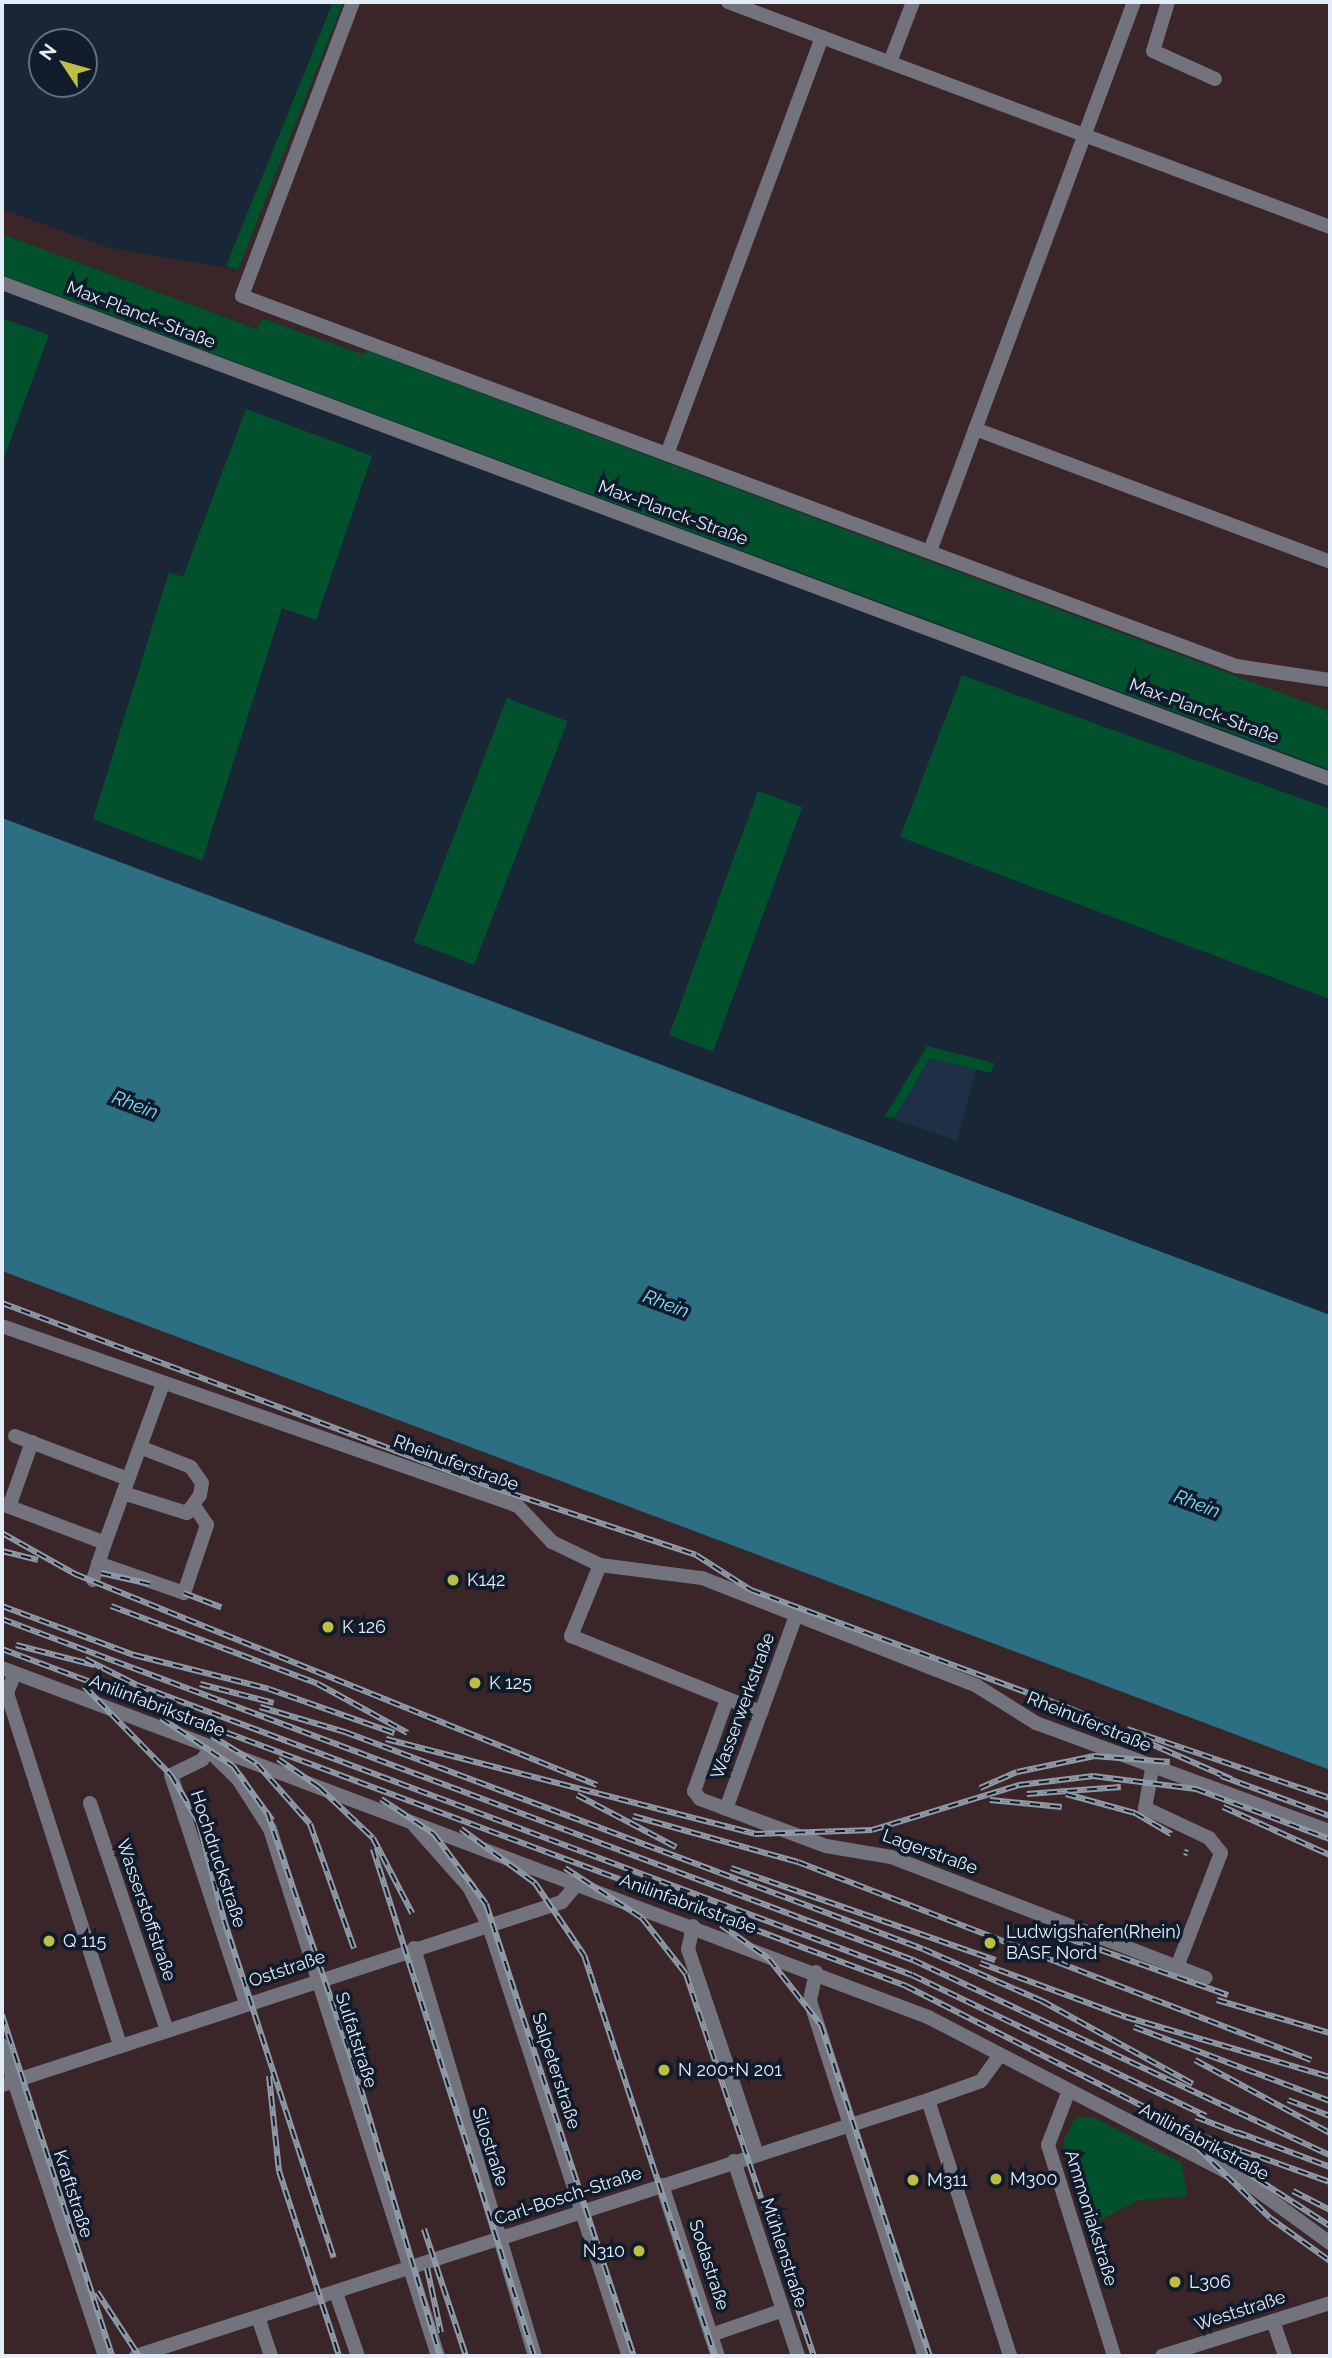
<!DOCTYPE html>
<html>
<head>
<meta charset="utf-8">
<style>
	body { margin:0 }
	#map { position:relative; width:1332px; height:2358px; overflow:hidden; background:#192636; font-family:Raleway,sans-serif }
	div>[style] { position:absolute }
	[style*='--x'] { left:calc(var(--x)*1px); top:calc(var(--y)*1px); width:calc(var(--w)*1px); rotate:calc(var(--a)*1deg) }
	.built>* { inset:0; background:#1f3046 }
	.industrial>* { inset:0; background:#3a2628 }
	.green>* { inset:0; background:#02512d; transform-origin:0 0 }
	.water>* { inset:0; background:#2c6f82 }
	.minor>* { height:14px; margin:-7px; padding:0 7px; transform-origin:7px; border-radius:7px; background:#72737d }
	.rail>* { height:6px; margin-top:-3px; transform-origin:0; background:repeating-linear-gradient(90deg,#101c2c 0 10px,#919ca9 0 20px); box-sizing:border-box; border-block:2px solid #919ca9 }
	.dots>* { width:19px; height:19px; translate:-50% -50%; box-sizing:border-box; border:4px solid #101c2c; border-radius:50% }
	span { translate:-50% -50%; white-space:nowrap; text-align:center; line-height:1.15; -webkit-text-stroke:7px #101c2c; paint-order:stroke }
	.street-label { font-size:18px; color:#e3ecf7 }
	.poi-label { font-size:18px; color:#e3ecf7 }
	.left { translate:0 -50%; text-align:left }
	.right { translate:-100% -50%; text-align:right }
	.water-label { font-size:19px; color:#85dcf6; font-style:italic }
	.frame { position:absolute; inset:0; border:4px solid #e3ecf7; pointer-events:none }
	.north { position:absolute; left:28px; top:28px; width:70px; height:70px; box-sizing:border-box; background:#101c2c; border:2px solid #646f7d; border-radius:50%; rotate:306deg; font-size:19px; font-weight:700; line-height:28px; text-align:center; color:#e3ecf7 }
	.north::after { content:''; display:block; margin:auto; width:24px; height:32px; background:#bdbf43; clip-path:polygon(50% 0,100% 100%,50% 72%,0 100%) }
</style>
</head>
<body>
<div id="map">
	<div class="built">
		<div style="clip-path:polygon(930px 1058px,976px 1069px,957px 1141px,894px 1119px)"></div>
	</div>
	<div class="industrial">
		<div style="clip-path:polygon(343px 2px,1330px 2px,1330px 711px,366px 350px,364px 355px,263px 318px,258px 329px,2px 234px,2px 209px,106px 247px,238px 270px)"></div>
		<div style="clip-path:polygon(2px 1271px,1330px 1770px,1330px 2356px,2px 2356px)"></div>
	</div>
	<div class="green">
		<div style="clip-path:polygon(333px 2px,343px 2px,238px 270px,226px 266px)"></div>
		<div style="clip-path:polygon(2px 234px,257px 329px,262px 318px,364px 355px,366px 350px,1330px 711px,1330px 770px,2px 275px)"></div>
		<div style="clip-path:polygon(2px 318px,49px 335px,2px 463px)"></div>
		<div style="clip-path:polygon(246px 409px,372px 456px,316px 620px,282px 608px,202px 861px,93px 819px,169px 572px,183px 577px)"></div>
		<div style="clip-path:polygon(962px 675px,1330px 809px,1330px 999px,900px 837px)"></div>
		<div style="left:507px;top:698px;width:65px;height:261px;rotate:21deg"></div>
		<div style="left:758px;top:791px;width:47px;height:260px;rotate:20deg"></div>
		<div style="clip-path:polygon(927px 1046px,994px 1063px,991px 1073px,930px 1058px,894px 1119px,885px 1116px)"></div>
		<div style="clip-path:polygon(1076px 2117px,1095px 2118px,1182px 2163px,1187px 2196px,1139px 2200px,1089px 2226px,1063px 2142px)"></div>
	</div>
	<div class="water">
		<div style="clip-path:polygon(2px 818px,1330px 1315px,1330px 1770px,2px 1271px)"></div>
	</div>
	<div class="minor">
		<div style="--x:353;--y:2;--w:314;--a:110.7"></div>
		<div style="--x:242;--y:296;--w:1061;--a:20.42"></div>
		<div style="--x:1236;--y:666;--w:95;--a:8.5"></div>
		<div style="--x:728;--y:2;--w:643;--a:20.49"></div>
		<div style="--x:1168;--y:2;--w:51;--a:107"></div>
		<div style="--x:1153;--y:51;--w:68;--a:24.3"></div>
		<div style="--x:890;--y:62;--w:64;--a:-69"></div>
		<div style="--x:2;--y:283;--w:1418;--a:20.48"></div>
		<div style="--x:975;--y:429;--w:379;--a:20.5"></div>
		<div style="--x:667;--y:454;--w:445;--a:-69.6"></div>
		<div style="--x:930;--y:551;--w:586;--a:-69.62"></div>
		<div style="--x:2;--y:1326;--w:546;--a:19.23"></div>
		<div style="--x:518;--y:1506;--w:50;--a:46.6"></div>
		<div style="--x:552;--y:1542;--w:53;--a:25.6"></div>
		<div style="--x:600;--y:1565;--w:103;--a:7.3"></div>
		<div style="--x:702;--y:1578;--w:295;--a:21.4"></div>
		<div style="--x:977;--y:1686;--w:70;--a:32.1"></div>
		<div style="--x:1036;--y:1723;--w:313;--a:20.2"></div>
		<div style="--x:15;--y:1436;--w:121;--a:20.8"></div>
		<div style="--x:123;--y:1493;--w:67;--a:17.4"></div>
		<div style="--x:187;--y:1513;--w:22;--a:-54"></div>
		<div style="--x:200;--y:1495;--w:12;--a:-81"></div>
		<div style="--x:202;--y:1483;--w:19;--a:-125"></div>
		<div style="--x:191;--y:1467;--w:55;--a:-158.6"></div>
		<div style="--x:2;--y:1504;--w:110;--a:20.7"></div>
		<div style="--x:105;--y:1543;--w:167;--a:-70"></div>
		<div style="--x:9;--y:1507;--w:69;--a:-70.5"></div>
		<div style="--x:98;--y:1563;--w:91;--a:19.2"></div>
		<div style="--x:184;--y:1593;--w:72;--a:-71.3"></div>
		<div style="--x:207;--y:1525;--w:22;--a:-124"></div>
		<div style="--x:600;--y:1565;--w:77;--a:112.2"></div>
		<div style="--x:571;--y:1636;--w:205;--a:21.8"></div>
		<div style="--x:93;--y:1580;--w:39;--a:-72"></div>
		<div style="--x:2;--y:1668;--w:990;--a:20.65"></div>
		<div style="--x:928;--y:2017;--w:358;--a:27.4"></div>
		<div style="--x:1246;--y:2182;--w:104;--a:36"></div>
		<div style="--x:15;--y:1673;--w:22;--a:112"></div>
		<div style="--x:7;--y:1693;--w:371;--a:72.2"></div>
		<div style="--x:727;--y:1699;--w:98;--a:109.7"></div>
		<div style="--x:694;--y:1791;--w:10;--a:53"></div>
		<div style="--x:700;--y:1799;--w:134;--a:20.5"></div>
		<div style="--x:826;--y:1846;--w:66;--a:9.6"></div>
		<div style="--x:891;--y:1857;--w:337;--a:21"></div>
		<div style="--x:212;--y:1747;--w:16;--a:128"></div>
		<div style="--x:202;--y:1760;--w:34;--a:154"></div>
		<div style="--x:171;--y:1775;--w:240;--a:71.8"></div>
		<div style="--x:210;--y:1752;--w:39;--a:44"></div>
		<div style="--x:238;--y:1779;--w:59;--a:57.4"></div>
		<div style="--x:270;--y:1829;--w:553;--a:72.32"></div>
		<div style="--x:1152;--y:1769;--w:40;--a:100"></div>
		<div style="--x:1145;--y:1808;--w:71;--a:25.1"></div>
		<div style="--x:1209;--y:1838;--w:19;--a:51"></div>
		<div style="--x:1221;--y:1853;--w:122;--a:111.1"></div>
		<div style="--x:90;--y:1803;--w:240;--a:71.3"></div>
		<div style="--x:726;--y:1809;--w:205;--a:-70.1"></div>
		<div style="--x:414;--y:1825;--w:83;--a:48.4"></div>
		<div style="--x:469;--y:1887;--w:44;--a:62.9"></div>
		<div style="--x:489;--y:1926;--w:452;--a:72"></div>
		<div style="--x:693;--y:1926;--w:24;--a:102"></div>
		<div style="--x:688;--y:1949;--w:216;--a:71.4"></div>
		<div style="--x:414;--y:1948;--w:426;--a:73.5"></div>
		<div style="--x:816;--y:1972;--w:30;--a:102"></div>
		<div style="--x:810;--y:2001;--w:373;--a:72.1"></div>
		<div style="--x:2;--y:2045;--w:328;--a:71.7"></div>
		<div style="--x:2;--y:2085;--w:589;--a:-18.1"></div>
		<div style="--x:562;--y:1902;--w:25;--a:-50"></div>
		<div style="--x:1068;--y:2093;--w:56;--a:111"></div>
		<div style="--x:1048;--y:2145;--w:221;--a:72.6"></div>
		<div style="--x:928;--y:2100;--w:269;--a:72.2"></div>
		<div style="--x:734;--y:2161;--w:205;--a:71.8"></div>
		<div style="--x:662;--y:2185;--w:180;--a:71.9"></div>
		<div style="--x:336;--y:2293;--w:67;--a:70.8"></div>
		<div style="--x:258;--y:2317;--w:41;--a:71.6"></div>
		<div style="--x:1273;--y:2321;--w:37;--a:71"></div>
		<div style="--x:711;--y:2335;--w:76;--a:-19.1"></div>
		<div style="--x:136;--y:2356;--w:832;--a:-17.91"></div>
		<div style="--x:928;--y:2100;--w:56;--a:-19.7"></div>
		<div style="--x:981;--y:2081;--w:32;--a:-54"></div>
		<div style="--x:1162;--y:2356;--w:176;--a:-17.5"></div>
	</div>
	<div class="rail">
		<div style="--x:2;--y:1303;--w:523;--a:20.58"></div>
		<div style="--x:492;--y:1487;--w:215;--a:18.4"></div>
		<div style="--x:696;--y:1555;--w:65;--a:32.5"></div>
		<div style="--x:751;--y:1590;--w:341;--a:20.4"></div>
		<div style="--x:1071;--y:1709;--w:175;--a:23.6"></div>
		<div style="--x:2;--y:1533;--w:84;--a:29.3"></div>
		<div style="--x:75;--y:1574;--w:563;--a:22.01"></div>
		<div style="--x:2;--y:1551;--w:37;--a:14"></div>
		<div style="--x:101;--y:1573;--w:50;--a:12.7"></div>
		<div style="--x:184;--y:1593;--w:40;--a:21"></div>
		<div style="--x:2;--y:1606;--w:141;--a:20.4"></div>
		<div style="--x:134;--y:1655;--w:139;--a:14.1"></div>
		<div style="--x:269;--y:1689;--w:133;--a:19.4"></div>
		<div style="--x:111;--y:1606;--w:221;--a:20.6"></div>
		<div style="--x:318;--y:1684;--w:102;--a:28.6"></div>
		<div style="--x:2;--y:1619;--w:973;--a:20.52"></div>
		<div style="--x:913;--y:1960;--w:460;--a:25.1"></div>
		<div style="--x:16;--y:1645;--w:81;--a:14.4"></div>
		<div style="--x:2;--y:1649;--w:965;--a:20.44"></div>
		<div style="--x:906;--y:1986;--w:334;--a:26.9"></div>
		<div style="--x:1204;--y:2137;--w:134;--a:19.7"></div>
		<div style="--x:85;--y:1659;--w:58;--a:26.6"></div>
		<div style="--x:137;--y:1685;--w:827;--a:20.52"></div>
		<div style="--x:912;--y:1975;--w:326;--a:25.6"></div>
		<div style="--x:200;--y:1684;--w:76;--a:14.4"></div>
		<div style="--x:84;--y:1686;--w:124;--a:45.7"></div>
		<div style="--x:171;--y:1775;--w:56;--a:59.7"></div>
		<div style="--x:199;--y:1823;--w:100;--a:75.5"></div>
		<div style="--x:224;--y:1920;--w:355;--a:72"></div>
		<div style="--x:260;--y:1707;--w:89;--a:16.4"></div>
		<div style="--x:345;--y:1732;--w:617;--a:20.58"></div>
		<div style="--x:923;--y:1949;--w:130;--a:23.6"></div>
		<div style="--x:1042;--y:2001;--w:172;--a:28.8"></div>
		<div style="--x:161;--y:1718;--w:87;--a:33.7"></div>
		<div style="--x:233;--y:1766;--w:67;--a:54.2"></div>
		<div style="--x:1127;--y:1729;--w:214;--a:18.8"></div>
		<div style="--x:212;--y:1736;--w:53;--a:31.9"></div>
		<div style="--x:257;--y:1764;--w:80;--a:48.5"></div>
		<div style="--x:310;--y:1824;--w:132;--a:70.5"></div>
		<div style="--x:386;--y:1739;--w:381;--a:14.4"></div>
		<div style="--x:755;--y:1834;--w:117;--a:-2"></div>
		<div style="--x:872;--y:1830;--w:154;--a:-17"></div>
		<div style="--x:1019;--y:1785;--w:75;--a:-6.9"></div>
		<div style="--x:1093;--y:1776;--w:104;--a:7.2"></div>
		<div style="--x:1196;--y:1789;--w:143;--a:20.5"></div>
		<div style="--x:278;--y:1759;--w:50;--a:34.3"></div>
		<div style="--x:319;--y:1787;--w:74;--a:43.4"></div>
		<div style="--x:373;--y:1838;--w:85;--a:62.5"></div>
		<div style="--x:1221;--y:1776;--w:116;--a:20.2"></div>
		<div style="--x:980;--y:1788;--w:40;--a:-23.4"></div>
		<div style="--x:1017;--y:1772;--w:79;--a:-11.7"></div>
		<div style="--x:1094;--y:1756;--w:76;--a:4.5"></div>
		<div style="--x:1027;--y:1794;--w:94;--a:-4.3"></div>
		<div style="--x:1066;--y:1794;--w:72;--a:15.4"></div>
		<div style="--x:1135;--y:1813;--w:42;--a:30.3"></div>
		<div style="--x:577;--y:1795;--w:112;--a:27.7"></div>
		<div style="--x:381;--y:1799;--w:64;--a:33.4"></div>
		<div style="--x:434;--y:1834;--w:87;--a:53.4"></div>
		<div style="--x:486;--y:1904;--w:476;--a:71.9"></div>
		<div style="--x:990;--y:1800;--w:72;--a:5.6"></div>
		<div style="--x:1223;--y:1807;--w:117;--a:24.2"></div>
		<div style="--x:267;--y:1812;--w:268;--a:71.1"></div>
		<div style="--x:354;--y:2066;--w:302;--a:73.5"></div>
		<div style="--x:633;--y:1816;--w:171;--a:15.6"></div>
		<div style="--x:798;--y:1862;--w:550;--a:21.1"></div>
		<div style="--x:461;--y:1829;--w:92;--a:36.1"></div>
		<div style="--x:535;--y:1883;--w:87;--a:55.8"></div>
		<div style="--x:584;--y:1955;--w:422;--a:71.9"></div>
		<div style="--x:373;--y:1849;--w:532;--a:72.38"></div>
		<div style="--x:1184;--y:1852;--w:4;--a:14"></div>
		<div style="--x:565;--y:1868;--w:92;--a:33"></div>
		<div style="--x:642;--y:1918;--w:71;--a:51.8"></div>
		<div style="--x:686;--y:1974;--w:403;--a:71.5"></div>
		<div style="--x:731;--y:1868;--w:280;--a:19.2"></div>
		<div style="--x:721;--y:1925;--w:59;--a:35.3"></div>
		<div style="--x:769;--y:1959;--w:84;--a:51.8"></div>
		<div style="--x:821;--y:2025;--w:348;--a:71.8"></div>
		<div style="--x:1064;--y:1937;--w:174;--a:19.5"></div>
		<div style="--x:980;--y:1963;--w:156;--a:20.3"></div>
		<div style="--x:1126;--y:2017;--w:213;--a:16.4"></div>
		<div style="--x:1217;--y:2000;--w:118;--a:16.3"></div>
		<div style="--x:2;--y:2015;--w:358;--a:72.1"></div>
		<div style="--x:1134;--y:2027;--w:210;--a:20.7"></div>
		<div style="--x:1195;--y:2060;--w:153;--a:28.4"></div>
		<div style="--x:269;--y:2076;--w:96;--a:84"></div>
		<div style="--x:279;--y:2171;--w:194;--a:72"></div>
		<div style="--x:1288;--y:2100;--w:45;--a:20.9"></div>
		<div style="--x:1196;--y:2117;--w:53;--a:21.2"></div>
		<div style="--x:1162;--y:2126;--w:42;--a:31.4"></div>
		<div style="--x:1198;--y:2148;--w:100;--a:44.2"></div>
		<div style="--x:1270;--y:2218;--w:74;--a:35.6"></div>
		<div style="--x:1237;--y:2132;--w:99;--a:20.6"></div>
		<div style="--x:1209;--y:2148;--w:144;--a:32.8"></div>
		<div style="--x:1293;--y:2191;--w:42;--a:27.2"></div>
		<div style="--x:424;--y:2229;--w:134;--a:71.7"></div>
		<div style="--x:427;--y:2268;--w:66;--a:77.8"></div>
		<div style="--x:97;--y:2292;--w:77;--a:56.7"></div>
	</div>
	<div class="dots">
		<div style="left:453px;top:1580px;background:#bdbf43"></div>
		<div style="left:328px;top:1627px;background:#bdbf43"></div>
		<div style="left:475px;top:1683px;background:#bdbf43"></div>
		<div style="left:49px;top:1941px;background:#bdbf43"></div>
		<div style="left:990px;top:1943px;background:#bdbf43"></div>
		<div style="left:664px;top:2070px;background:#bdbf43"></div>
		<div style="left:996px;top:2179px;background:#bdbf43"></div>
		<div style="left:913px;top:2180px;background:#bdbf43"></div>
		<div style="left:639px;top:2251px;background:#bdbf43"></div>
		<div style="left:1175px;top:2282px;background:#bdbf43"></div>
	</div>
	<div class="street-label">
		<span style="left:141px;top:315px;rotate:21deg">Max-Planck-Straße</span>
		<span style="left:673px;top:513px;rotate:20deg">Max-Planck-Straße</span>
		<span style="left:1204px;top:711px;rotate:20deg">Max-Planck-Straße</span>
		<span style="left:456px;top:1463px;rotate:20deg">Rheinuferstraße</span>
		<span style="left:157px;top:1706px;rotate:21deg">Anilinfabrikstraße</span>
		<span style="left:743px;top:1706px;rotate:-70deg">Wasserwerkstraße</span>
		<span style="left:1089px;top:1722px;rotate:22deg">Rheinuferstraße</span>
		<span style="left:930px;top:1852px;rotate:20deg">Lagerstraße</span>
		<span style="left:218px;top:1859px;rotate:72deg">Hochdruckstraße</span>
		<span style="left:688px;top:1904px;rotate:20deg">Anilinfabrikstraße</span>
		<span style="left:146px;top:1910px;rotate:71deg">Wasserstoffstraße</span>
		<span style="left:287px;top:1969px;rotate:-19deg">Oststraße</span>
		<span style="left:356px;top:2040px;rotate:72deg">Sulfatstraße</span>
		<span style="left:556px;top:2071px;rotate:72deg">Salpeterstraße</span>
		<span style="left:1204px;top:2142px;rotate:28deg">Anilinfabrikstraße</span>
		<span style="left:490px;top:2147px;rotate:72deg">Silostraße</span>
		<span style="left:73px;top:2194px;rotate:72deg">Kraftstraße</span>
		<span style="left:568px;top:2196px;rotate:-18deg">Carl-Bosch-Straße</span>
		<span style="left:1091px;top:2218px;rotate:73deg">Ammoniakstraße</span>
		<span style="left:784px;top:2253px;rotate:72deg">Mühlenstraße</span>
		<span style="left:709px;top:2265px;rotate:72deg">Sodastraße</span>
		<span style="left:1240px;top:2311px;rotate:-18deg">Weststraße</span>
	</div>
	<div class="poi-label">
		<span class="left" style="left:467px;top:1580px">K142</span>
		<span class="left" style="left:342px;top:1627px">K 126</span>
		<span class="left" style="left:489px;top:1683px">K 125</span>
		<span class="left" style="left:1006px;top:1943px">Ludwigshafen(Rhein)<br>BASF Nord</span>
		<span class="left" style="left:63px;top:1941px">Q 115</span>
		<span class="left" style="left:678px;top:2070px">N 200+N 201</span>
		<span class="left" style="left:1010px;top:2179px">M300</span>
		<span class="left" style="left:927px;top:2180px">M311</span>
		<span class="right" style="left:625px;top:2251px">N310</span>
		<span class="left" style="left:1189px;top:2282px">L306</span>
	</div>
	<div class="water-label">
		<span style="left:135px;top:1105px;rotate:21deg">Rhein</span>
		<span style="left:666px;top:1304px;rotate:21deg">Rhein</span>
		<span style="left:1197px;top:1504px;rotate:21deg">Rhein</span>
	</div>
	<div class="frame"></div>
	<div class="north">N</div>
</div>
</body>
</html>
